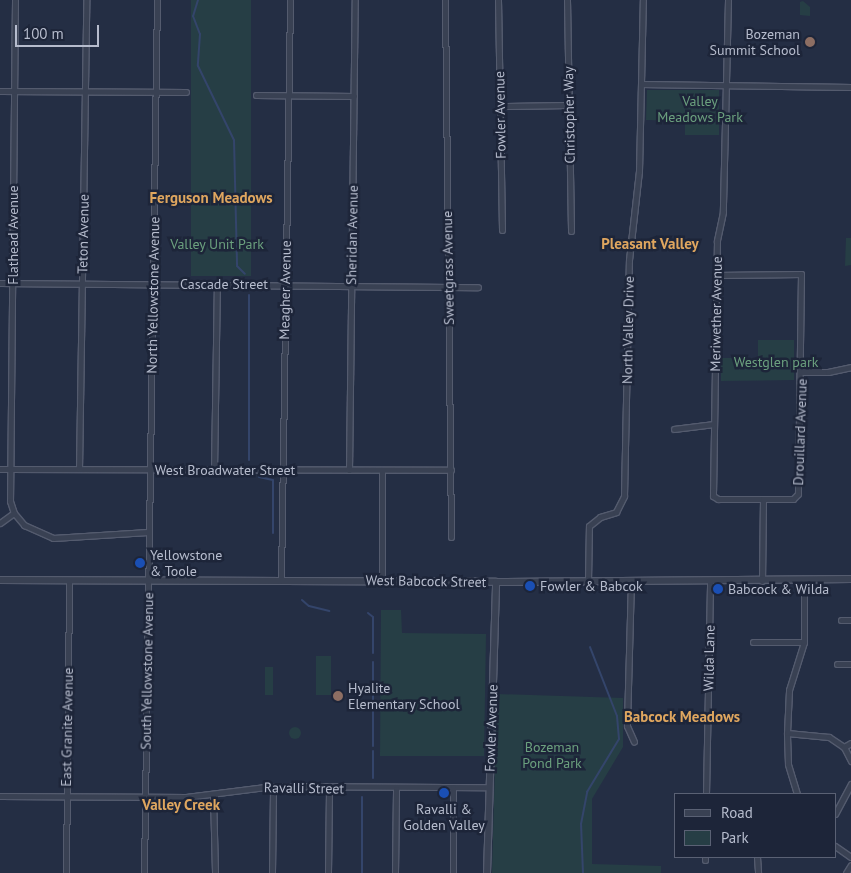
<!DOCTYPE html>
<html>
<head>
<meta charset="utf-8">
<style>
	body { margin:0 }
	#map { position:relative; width:851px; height:873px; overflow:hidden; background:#242e44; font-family:"PT Sans",sans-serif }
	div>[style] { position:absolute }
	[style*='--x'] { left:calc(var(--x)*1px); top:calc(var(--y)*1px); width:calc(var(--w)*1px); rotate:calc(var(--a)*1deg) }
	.green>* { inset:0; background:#263e45; transform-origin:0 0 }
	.round { border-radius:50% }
	.stream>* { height:2px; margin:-1px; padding:0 1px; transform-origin:1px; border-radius:1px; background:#34456b }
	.roads { filter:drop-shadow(1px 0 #545b6e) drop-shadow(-1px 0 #545b6e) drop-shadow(0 1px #545b6e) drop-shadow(0 -1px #545b6e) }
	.minor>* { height:5px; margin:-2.5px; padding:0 2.5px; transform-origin:2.5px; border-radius:2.5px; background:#394153 }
	.tertiary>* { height:6px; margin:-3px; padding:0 3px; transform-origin:3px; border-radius:3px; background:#394153 }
	.dots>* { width:14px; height:14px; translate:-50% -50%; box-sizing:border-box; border:2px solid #1d2539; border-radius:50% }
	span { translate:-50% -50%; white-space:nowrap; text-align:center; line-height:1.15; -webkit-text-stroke:5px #1d2539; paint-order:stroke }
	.poi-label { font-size:14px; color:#b6bccd }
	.right { translate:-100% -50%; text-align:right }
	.left { translate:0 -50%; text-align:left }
	.park-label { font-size:14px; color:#6ba07e }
	.street-label { font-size:14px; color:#b6bccd }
	.neighbourhood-label { font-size:15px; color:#dfa65f; font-weight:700 }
	.legend { position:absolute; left:674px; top:793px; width:162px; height:65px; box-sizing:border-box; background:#1d2539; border:1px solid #5a6174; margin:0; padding:6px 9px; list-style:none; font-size:15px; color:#b6bccd }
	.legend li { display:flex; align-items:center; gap:10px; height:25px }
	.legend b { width:25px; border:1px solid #5a6174 }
	.scale { position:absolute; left:15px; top:25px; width:84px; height:22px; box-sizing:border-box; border:2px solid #b6bccd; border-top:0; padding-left:6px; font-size:15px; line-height:18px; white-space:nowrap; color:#b6bccd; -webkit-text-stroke:4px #1d2539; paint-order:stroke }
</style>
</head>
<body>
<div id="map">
	<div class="green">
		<div style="left:191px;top:0;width:60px;height:276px"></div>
		<div style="clip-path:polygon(803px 1px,810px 7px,810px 16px,800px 15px,800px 2px)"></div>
		<div style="clip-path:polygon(647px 90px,719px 90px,719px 135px,685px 135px,685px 121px,646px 120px)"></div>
		<div style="clip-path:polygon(846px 238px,851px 238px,851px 265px,845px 266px)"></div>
		<div style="clip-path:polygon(758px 340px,794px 340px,794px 380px,721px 381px,721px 358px,758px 358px)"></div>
		<div style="clip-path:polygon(381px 610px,401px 610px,402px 633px,486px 634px,484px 756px,380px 756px)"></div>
		<div style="left:316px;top:656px;width:15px;height:39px"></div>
		<div style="left:265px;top:667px;width:8px;height:28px"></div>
		<div style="clip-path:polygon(497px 694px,623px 698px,623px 747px,592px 799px,592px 864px,661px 866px,661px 873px,492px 873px)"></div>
		<div class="round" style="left:289px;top:727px;width:12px;height:12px"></div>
	</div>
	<div class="stream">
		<div style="--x:198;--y:0;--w:17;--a:107"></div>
		<div style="--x:193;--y:16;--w:19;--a:69"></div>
		<div style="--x:200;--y:34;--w:32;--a:94"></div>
		<div style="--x:198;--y:66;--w:82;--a:64.1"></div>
		<div style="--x:234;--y:140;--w:126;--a:88.6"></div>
		<div style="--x:237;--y:266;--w:11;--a:45"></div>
		<div style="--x:249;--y:460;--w:165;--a:-90"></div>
		<div style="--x:259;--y:477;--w:14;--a:12"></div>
		<div style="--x:273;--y:480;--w:53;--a:90"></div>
		<div style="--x:302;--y:600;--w:9;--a:41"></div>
		<div style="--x:309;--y:606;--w:21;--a:14"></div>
		<div style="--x:368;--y:613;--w:6;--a:39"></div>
		<div style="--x:373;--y:617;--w:36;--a:90"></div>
		<div style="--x:373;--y:746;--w:84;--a:-90"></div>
		<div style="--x:373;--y:778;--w:27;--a:-90"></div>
		<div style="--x:362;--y:873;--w:76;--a:-90"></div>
		<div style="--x:583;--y:873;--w:49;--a:-92.3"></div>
		<div style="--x:581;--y:824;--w:33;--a:-79"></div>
		<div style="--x:587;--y:792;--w:62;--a:-58.9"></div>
		<div style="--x:619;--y:739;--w:23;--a:-95"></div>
		<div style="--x:617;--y:716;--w:74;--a:-111.4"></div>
	</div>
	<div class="roads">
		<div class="minor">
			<div style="--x:15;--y:0;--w:501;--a:90.57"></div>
			<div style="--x:10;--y:501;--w:13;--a:72"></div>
			<div style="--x:14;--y:513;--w:16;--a:50"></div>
			<div style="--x:24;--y:525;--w:32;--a:24"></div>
			<div style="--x:53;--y:538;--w:95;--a:-3.6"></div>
			<div style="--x:445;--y:0;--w:537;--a:89.36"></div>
			<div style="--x:498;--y:0;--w:230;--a:89"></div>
			<div style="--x:567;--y:0;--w:231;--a:89"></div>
			<div style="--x:728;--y:0;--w:212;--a:91.4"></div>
			<div style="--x:723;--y:212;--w:30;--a:102"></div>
			<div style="--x:717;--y:241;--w:250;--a:90.9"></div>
			<div style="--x:713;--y:491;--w:5;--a:90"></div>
			<div style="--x:713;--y:496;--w:6;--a:31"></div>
			<div style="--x:718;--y:499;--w:45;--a:0"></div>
			<div style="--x:763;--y:499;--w:82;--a:90.7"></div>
			<div style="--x:641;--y:84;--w:210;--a:0.8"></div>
			<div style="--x:0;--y:91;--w:186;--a:0.3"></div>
			<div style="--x:256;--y:95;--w:98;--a:0.6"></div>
			<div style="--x:500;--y:106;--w:69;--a:-0.8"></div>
			<div style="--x:717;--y:275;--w:84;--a:-0.7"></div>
			<div style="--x:801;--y:274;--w:220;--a:90.8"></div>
			<div style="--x:798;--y:494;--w:7;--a:135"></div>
			<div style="--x:793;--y:499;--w:30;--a:180"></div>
			<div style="--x:0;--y:283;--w:478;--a:0.5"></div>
			<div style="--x:801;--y:372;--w:27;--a:0"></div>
			<div style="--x:828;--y:372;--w:24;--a:-12"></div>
			<div style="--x:674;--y:429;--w:40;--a:-7.1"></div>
			<div style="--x:0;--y:469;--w:451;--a:0.1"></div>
			<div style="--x:79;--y:469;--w:469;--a:-89.1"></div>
			<div style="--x:214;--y:470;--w:186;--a:-89.1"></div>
			<div style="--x:349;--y:470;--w:470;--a:-89.3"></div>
			<div style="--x:382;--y:471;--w:109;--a:90"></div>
			<div style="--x:0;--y:523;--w:17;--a:-36"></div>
			<div style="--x:281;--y:580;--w:580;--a:-89.11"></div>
			<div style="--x:631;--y:580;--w:146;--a:91.6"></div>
			<div style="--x:627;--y:726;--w:17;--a:66"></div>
			<div style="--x:588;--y:581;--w:55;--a:-89"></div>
			<div style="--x:589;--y:526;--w:14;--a:-39"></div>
			<div style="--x:600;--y:517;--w:17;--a:-17"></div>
			<div style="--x:616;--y:512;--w:18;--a:-63"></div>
			<div style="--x:624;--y:496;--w:236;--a:-88.8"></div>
			<div style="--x:629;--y:260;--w:90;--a:-83.6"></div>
			<div style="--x:639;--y:171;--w:171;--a:-88.7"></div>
			<div style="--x:841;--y:620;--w:10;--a:0"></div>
			<div style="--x:753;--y:642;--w:51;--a:0"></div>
			<div style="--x:837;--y:664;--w:14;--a:0"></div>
			<div style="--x:787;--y:733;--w:42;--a:5.4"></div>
			<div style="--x:829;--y:737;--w:18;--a:34"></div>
			<div style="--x:844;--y:747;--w:16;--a:63"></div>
			<div style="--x:844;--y:747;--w:8;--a:-30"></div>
			<div style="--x:706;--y:794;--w:213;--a:-88.9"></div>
			<div style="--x:797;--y:794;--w:31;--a:-107"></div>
			<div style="--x:788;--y:764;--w:31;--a:-92"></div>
			<div style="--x:787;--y:733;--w:43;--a:-87.3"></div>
			<div style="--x:789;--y:690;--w:50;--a:-72.6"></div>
			<div style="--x:804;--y:642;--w:62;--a:-90"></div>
			<div style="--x:213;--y:795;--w:78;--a:88.5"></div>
			<div style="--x:0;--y:796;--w:186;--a:0.3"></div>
			<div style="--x:186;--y:797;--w:88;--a:-7.2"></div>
			<div style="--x:273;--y:786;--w:216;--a:0.3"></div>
			<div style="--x:835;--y:814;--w:34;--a:-62"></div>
			<div style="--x:835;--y:846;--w:19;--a:35"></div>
			<div style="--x:757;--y:857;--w:16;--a:86"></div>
			<div style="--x:705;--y:860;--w:3;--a:-90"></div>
			<div style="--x:66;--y:873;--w:292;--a:-89.4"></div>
			<div style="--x:144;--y:873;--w:873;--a:-89.15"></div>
			<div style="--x:272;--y:873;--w:87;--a:-89.3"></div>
			<div style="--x:328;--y:873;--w:86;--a:-89.3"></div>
			<div style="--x:395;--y:873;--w:84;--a:-89.3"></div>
			<div style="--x:453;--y:873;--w:86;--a:-90"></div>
			<div style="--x:846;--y:873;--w:9;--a:-58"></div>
		</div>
		<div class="tertiary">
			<div style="--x:0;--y:580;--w:496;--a:0.2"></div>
			<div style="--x:496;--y:582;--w:355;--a:-0.5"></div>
			<div style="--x:487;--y:873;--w:291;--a:-88.2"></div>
		</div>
	</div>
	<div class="dots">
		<div style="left:810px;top:42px;background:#8d6e63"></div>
		<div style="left:140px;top:563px;background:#1a4fb4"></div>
		<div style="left:530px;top:586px;background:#1a4fb4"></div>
		<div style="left:718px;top:589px;background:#1a4fb4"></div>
		<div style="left:338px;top:696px;background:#8d6e63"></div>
		<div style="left:444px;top:793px;background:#1a4fb4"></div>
	</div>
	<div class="poi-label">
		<span class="right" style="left:800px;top:42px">Bozeman<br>Summit School</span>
		<span class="left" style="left:150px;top:563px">Yellowstone<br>&amp; Toole</span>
		<span class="left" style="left:540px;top:586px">Fowler &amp; Babcok</span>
		<span class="left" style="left:728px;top:589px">Babcock &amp; Wilda</span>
		<span class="left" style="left:348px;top:696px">Hyalite<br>Elementary School</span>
		<span style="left:444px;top:817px">Ravalli &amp;<br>Golden Valley</span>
	</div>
	<div class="park-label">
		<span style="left:700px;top:109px">Valley<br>Meadows Park</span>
		<span style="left:217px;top:244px">Valley Unit Park</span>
		<span style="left:776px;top:362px">Westglen park</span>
		<span style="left:552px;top:755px">Bozeman<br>Pond Park</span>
	</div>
	<div class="street-label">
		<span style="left:500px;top:115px;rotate:-91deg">Fowler Avenue</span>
		<span style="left:569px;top:115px;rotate:-91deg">Christopher Way</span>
		<span style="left:83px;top:234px;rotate:-89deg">Teton Avenue</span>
		<span style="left:13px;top:235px;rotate:-90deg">Flathead Avenue</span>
		<span style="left:352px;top:235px;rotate:-89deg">Sheridan Avenue</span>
		<span style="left:448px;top:268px;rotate:-91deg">Sweetgrass Avenue</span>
		<span style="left:224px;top:284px">Cascade Street</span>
		<span style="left:285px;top:290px;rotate:-89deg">Meagher Avenue</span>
		<span style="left:153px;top:295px;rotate:-89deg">North Yellowstone Avenue</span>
		<span style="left:716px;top:314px;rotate:-89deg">Meriwether Avenue</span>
		<span style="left:628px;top:330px;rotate:-89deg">North Valley Drive</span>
		<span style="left:800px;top:432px;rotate:-88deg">Drouillard Avenue</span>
		<span style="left:225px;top:470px">West Broadwater Street</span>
		<span style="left:426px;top:581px;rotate:1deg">West Babcock Street</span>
		<span style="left:709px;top:658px;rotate:-89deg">Wilda Lane</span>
		<span style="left:147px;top:671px;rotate:-89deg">South Yellowstone Avenue</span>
		<span style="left:67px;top:727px;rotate:-89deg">East Granite Avenue</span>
		<span style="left:491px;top:728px;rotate:-88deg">Fowler Avenue</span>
		<span style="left:304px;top:788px;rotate:1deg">Ravalli Street</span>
	</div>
	<div class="neighbourhood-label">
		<span style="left:211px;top:198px">Ferguson Meadows</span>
		<span style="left:650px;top:244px">Pleasant Valley</span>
		<span style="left:682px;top:717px">Babcock Meadows</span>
		<span style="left:181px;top:805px">Valley Creek</span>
	</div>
	<ul class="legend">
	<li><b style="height:6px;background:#394153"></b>Road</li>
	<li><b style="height:14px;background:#263e45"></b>Park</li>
	</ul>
	<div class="scale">100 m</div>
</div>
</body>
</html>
